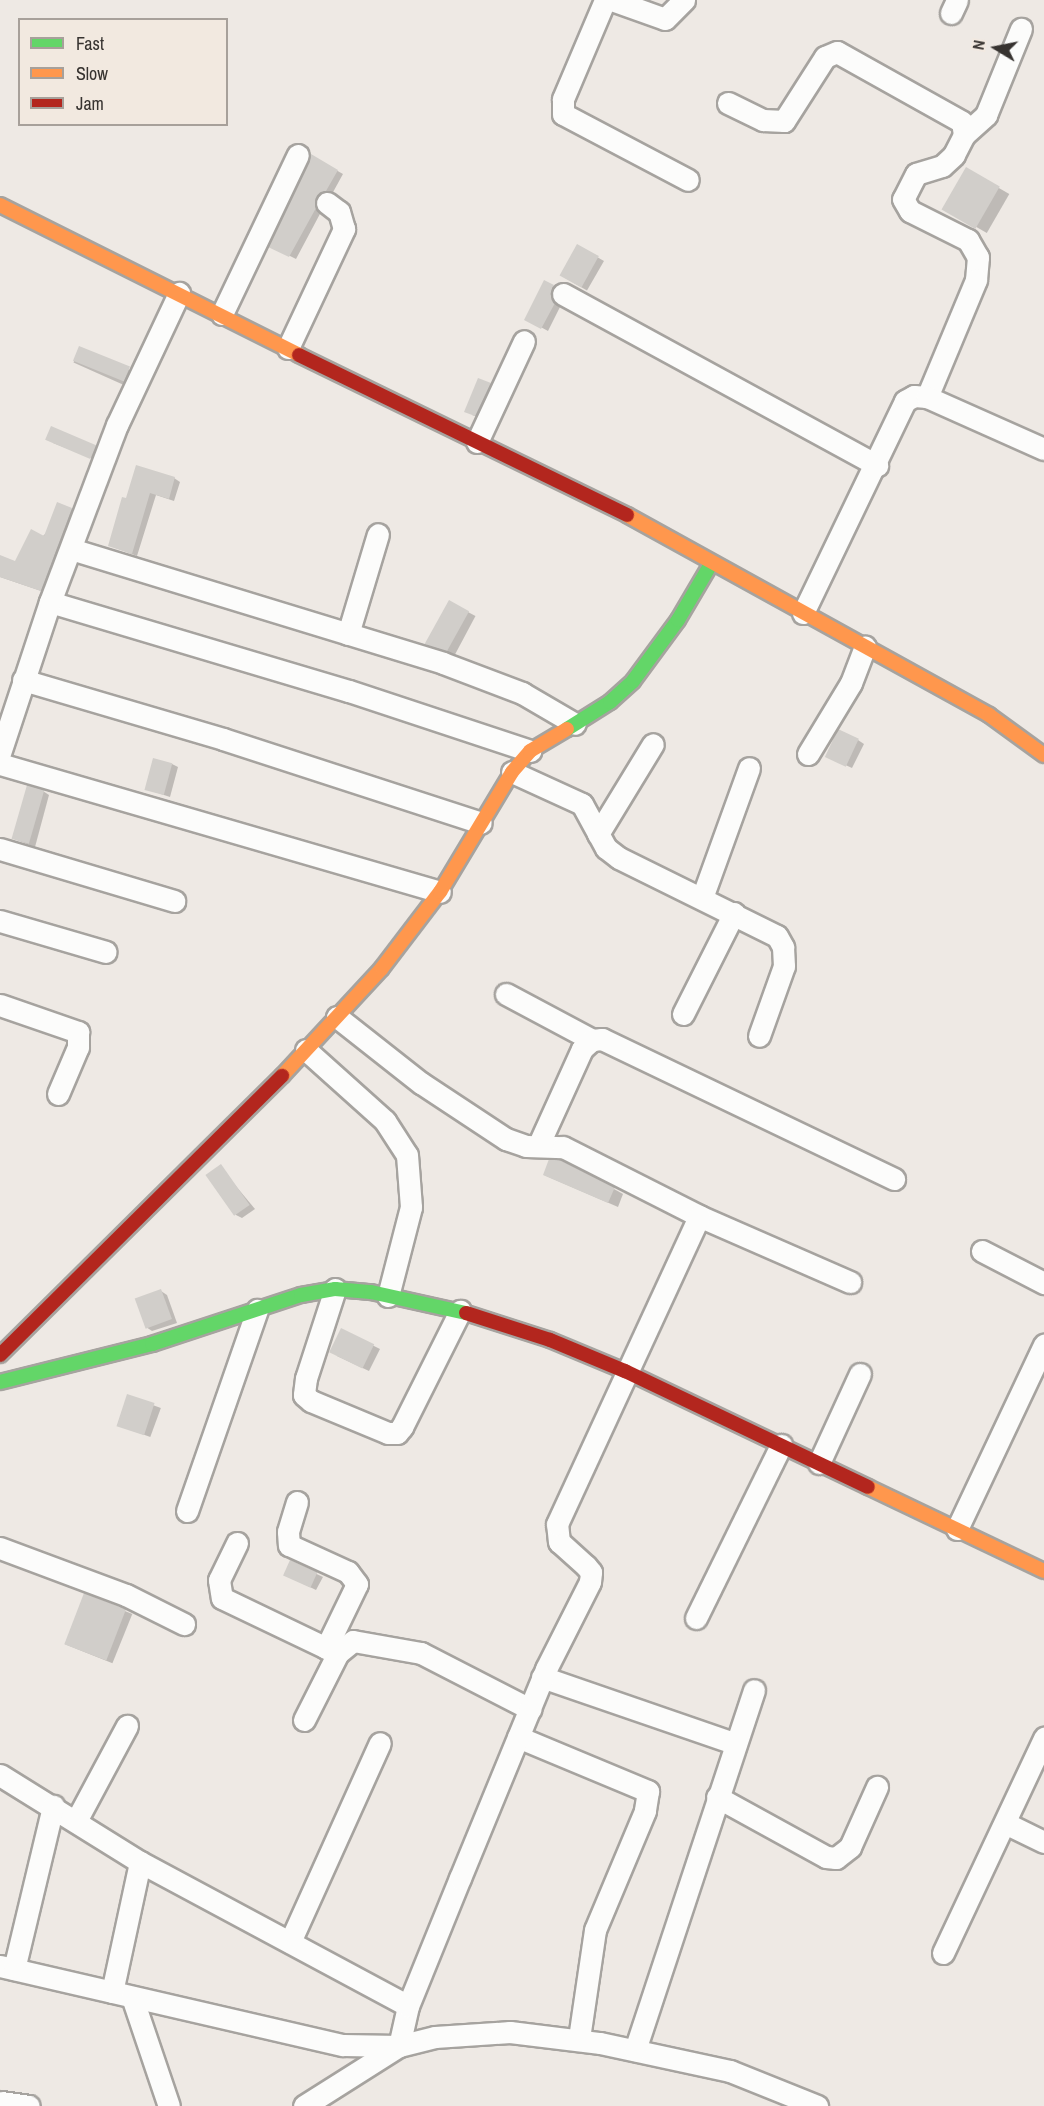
<!DOCTYPE html>
<html>
<head>
<meta charset="utf-8">
<style>
	body { margin:0 }
	#map { position:relative; width:1044px; height:2106px; overflow:hidden; background:#eee9e4; font-family:"Archivo Narrow",sans-serif }
	div>[style] { position:absolute }
	[style*='--x'] { left:calc(var(--x)*1px); top:calc(var(--y)*1px); width:calc(var(--w)*1px); rotate:calc(var(--a)*1deg) }
	.shadow>* { inset:0; background:#0003; transform-origin:0 0 }
	.building>* { inset:0; background:#d1ceca; transform-origin:0 0 }
	.roads { filter:drop-shadow(2px 0 #a6a39f) drop-shadow(-2px 0 #a6a39f) drop-shadow(0 2px #a6a39f) drop-shadow(0 -2px #a6a39f) }
	.street>* { height:21px; margin:-10.5px; padding:0 10.5px; transform-origin:10.5px; border-radius:10.5px; background:#fcfcfb }
	.fast>* { height:14px; margin:-7px; padding:0 7px; transform-origin:7px; border-radius:7px; background:#63d668 }
	.slow>* { height:14px; margin:-7px; padding:0 7px; transform-origin:7px; border-radius:7px; background:#ff974d }
	.jam>* { height:14px; margin:-7px; padding:0 7px; transform-origin:7px; border-radius:7px; background:#b3261e }
	span { translate:-50% -50%; white-space:nowrap; text-align:center; line-height:1.15; -webkit-text-stroke:6px #f2e9e0; paint-order:stroke }
	.legend { position:absolute; left:18px; top:18px; width:210px; height:108px; box-sizing:border-box; background:#f2e9e0; border:2px solid #a7a09a; margin:0; padding:8px 10px; list-style:none; font-size:18px; color:#373330 }
	.legend li { display:flex; align-items:center; gap:12px; height:30px }
	.legend b { width:30px; border:2px solid #a7a09a }
	.north { position:absolute; left:966px; top:18px; width:60px; height:60px; -webkit-text-stroke:4px #f2e9e0; paint-order:stroke; rotate:280deg; font-size:16px; font-weight:700; line-height:24px; text-align:center; color:#373330 }
	.north::after { content:''; display:block; margin:auto; width:21px; height:27px; background:#373330; clip-path:polygon(50% 0,100% 100%,50% 72%,0 100%) }
</style>
</head>
<body>
<div id="map">
	<div class="shadow">
		<div style="clip-path:polygon(311px 156px,343px 174px,332px 194px,322px 199px,321px 212px,296px 259px,270px 246px)"></div>
		<div style="left:966px;top:169px;width:50px;height:45px;rotate:30deg"></div>
		<div style="left:578px;top:246px;width:30px;height:34px;rotate:30deg"></div>
		<div style="clip-path:polygon(545px 282px,560px 290px,556px 298px,560px 307px,548px 331px,526px 319px)"></div>
		<div style="left:80px;top:348px;width:60px;height:16px;rotate:24deg"></div>
		<div style="clip-path:polygon(490px 384px,496px 388px,481px 418px,472px 415px)"></div>
		<div style="clip-path:polygon(53px 443px,95px 446px,101px 449px,97px 460px)"></div>
		<div style="clip-path:polygon(174px 478px,180px 482px,174px 501px,156px 495px,137px 556px,116px 548px,127px 500px)"></div>
		<div style="clip-path:polygon(71px 509px,77px 513px,47px 593px,0 577px,0 557px,16px 562px)"></div>
		<div style="left:449px;top:602px;width:30px;height:47px;rotate:28deg"></div>
		<div style="clip-path:polygon(858px 740px,864px 744px,852px 768px,830px 758px)"></div>
		<div style="clip-path:polygon(172px 764px,178px 767px,170px 797px,146px 789px)"></div>
		<div style="clip-path:polygon(43px 791px,49px 795px,35px 847px,14px 839px)"></div>
		<div style="clip-path:polygon(220px 1167px,255px 1209px,242px 1218px,236px 1215px)"></div>
		<div style="clip-path:polygon(544px 1175px,614px 1189px,623px 1194px,618px 1207px)"></div>
		<div style="clip-path:polygon(161px 1291px,167px 1295px,177px 1323px,152px 1331px,146px 1327px)"></div>
		<div style="clip-path:polygon(342px 1330px,380px 1349px,369px 1371px,337px 1356px)"></div>
		<div style="left:128px;top:1396px;width:35px;height:31px;rotate:20deg"></div>
		<div style="clip-path:polygon(291px 1562px,323px 1577px,316px 1590px,291px 1578px)"></div>
		<div style="left:85px;top:1595px;width:51px;height:53px;rotate:22deg"></div>
	</div>
	<div class="building">
		<div style="clip-path:polygon(311px 154px,338px 170px,326px 191px,317px 196px,316px 208px,289px 257px,268px 247px)"></div>
		<div style="left:966px;top:167px;width:39px;height:49px;rotate:30deg"></div>
		<div style="left:577px;top:244px;width:25px;height:36px;rotate:29deg"></div>
		<div style="clip-path:polygon(544px 280px,554px 285px,550px 294px,555px 303px,541px 329px,524px 320px)"></div>
		<div style="left:79px;top:346px;width:55px;height:16px;rotate:22deg"></div>
		<div style="clip-path:polygon(478px 378px,491px 383px,475px 416px,464px 412px)"></div>
		<div style="left:51px;top:426px;width:49px;height:15px;rotate:23deg"></div>
		<div style="clip-path:polygon(136px 465px,175px 477px,169px 499px,150px 493px,132px 554px,108px 546px,122px 497px,126px 498px)"></div>
		<div style="clip-path:polygon(57px 502px,72px 508px,41px 591px,0 577px,0 555px,15px 561px,31px 529px,44px 536px)"></div>
		<div style="left:449px;top:600px;width:23px;height:50px;rotate:29deg"></div>
		<div style="left:838px;top:729px;width:23px;height:31px;rotate:25deg"></div>
		<div style="left:153px;top:758px;width:20px;height:33px;rotate:15deg"></div>
		<div style="left:27px;top:785px;width:18px;height:56px;rotate:16deg"></div>
		<div style="clip-path:polygon(549px 1159px,560px 1160px,615px 1187px,608px 1203px,543px 1175px)"></div>
		<div style="left:221px;top:1164px;width:50px;height:19px;rotate:55deg"></div>
		<div style="left:161px;top:1289px;width:32px;height:28px;rotate:70deg"></div>
		<div style="left:341px;top:1328px;width:37px;height:27px;rotate:26deg"></div>
		<div style="left:127px;top:1394px;width:29px;height:34px;rotate:18deg"></div>
		<div style="left:290px;top:1560px;width:30px;height:17px;rotate:24deg"></div>
		<div style="left:84px;top:1593px;width:45px;height:55px;rotate:21deg"></div>
	</div>
	<div class="roads">
		<div class="street">
			<div style="--x:605;--y:0;--w:108;--a:113"></div>
			<div style="--x:563;--y:99;--w:15;--a:90"></div>
			<div style="--x:563;--y:114;--w:141;--a:27.8"></div>
			<div style="--x:612;--y:0;--w:56;--a:19.7"></div>
			<div style="--x:665;--y:19;--w:27;--a:-45"></div>
			<div style="--x:951;--y:13;--w:14;--a:-65"></div>
			<div style="--x:728;--y:103;--w:39;--a:26"></div>
			<div style="--x:763;--y:120;--w:21;--a:3"></div>
			<div style="--x:784;--y:121;--w:76;--a:-57.4"></div>
			<div style="--x:825;--y:57;--w:13;--a:-23"></div>
			<div style="--x:837;--y:52;--w:143;--a:29.2"></div>
			<div style="--x:962;--y:122;--w:13;--a:81"></div>
			<div style="--x:964;--y:135;--w:22;--a:117"></div>
			<div style="--x:954;--y:155;--w:16;--a:137"></div>
			<div style="--x:942;--y:166;--w:27;--a:163"></div>
			<div style="--x:916;--y:174;--w:28;--a:117"></div>
			<div style="--x:903;--y:199;--w:14;--a:60"></div>
			<div style="--x:910;--y:211;--w:65;--a:26.6"></div>
			<div style="--x:968;--y:240;--w:20;--a:60"></div>
			<div style="--x:978;--y:257;--w:23;--a:95"></div>
			<div style="--x:976;--y:280;--w:127;--a:112.7"></div>
			<div style="--x:964;--y:135;--w:30;--a:-42"></div>
			<div style="--x:986;--y:115;--w:93;--a:-67.9"></div>
			<div style="--x:563;--y:294;--w:358;--a:28.6"></div>
			<div style="--x:222;--y:314;--w:176;--a:-64.5"></div>
			<div style="--x:288;--y:348;--w:132;--a:-64.8"></div>
			<div style="--x:344;--y:229;--w:18;--a:-106"></div>
			<div style="--x:339;--y:212;--w:15;--a:-143"></div>
			<div style="--x:477;--y:442;--w:111;--a:-65"></div>
			<div style="--x:71;--y:549;--w:389;--a:17"></div>
			<div style="--x:443;--y:663;--w:85;--a:20.8"></div>
			<div style="--x:522;--y:693;--w:61;--a:30.3"></div>
			<div style="--x:50;--y:602;--w:312;--a:16.6"></div>
			<div style="--x:349;--y:691;--w:191;--a:18.3"></div>
			<div style="--x:803;--y:613;--w:235;--a:-64.3"></div>
			<div style="--x:905;--y:401;--w:10;--a:-29"></div>
			<div style="--x:914;--y:396;--w:13;--a:4"></div>
			<div style="--x:927;--y:397;--w:128;--a:24"></div>
			<div style="--x:348;--y:634;--w:104;--a:-73.3"></div>
			<div style="--x:23;--y:680;--w:209;--a:16.4"></div>
			<div style="--x:223;--y:739;--w:271;--a:18"></div>
			<div style="--x:0;--y:753;--w:159;--a:-71.7"></div>
			<div style="--x:50;--y:602;--w:189;--a:-69.3"></div>
			<div style="--x:117;--y:425;--w:146;--a:-64.8"></div>
			<div style="--x:808;--y:754;--w:83;--a:-58.8"></div>
			<div style="--x:851;--y:683;--w:39;--a:-69"></div>
			<div style="--x:0;--y:764;--w:458;--a:16.2"></div>
			<div style="--x:512;--y:772;--w:77;--a:24.6"></div>
			<div style="--x:582;--y:804;--w:50;--a:61.4"></div>
			<div style="--x:606;--y:848;--w:16;--a:38"></div>
			<div style="--x:619;--y:858;--w:176;--a:26.3"></div>
			<div style="--x:777;--y:936;--w:13;--a:61"></div>
			<div style="--x:783;--y:947;--w:19;--a:87"></div>
			<div style="--x:784;--y:966;--w:74;--a:109.7"></div>
			<div style="--x:598;--y:834;--w:105;--a:-58.6"></div>
			<div style="--x:0;--y:849;--w:182;--a:16.6"></div>
			<div style="--x:702;--y:898;--w:138;--a:-70.1"></div>
			<div style="--x:0;--y:921;--w:110;--a:16.3"></div>
			<div style="--x:506;--y:994;--w:98;--a:28.1"></div>
			<div style="--x:0;--y:1005;--w:83;--a:19.1"></div>
			<div style="--x:78;--y:1032;--w:15;--a:90"></div>
			<div style="--x:78;--y:1047;--w:51;--a:113.1"></div>
			<div style="--x:683;--y:1014;--w:113;--a:-63.2"></div>
			<div style="--x:337;--y:1017;--w:107;--a:38.2"></div>
			<div style="--x:421;--y:1083;--w:102;--a:33.4"></div>
			<div style="--x:506;--y:1139;--w:21;--a:19"></div>
			<div style="--x:526;--y:1146;--w:37;--a:2"></div>
			<div style="--x:563;--y:1147;--w:153;--a:26.9"></div>
			<div style="--x:699;--y:1216;--w:165;--a:23.6"></div>
			<div style="--x:306;--y:1050;--w:106;--a:41.9"></div>
			<div style="--x:385;--y:1121;--w:40;--a:57.1"></div>
			<div style="--x:407;--y:1155;--w:52;--a:85.6"></div>
			<div style="--x:411;--y:1207;--w:92;--a:104.5"></div>
			<div style="--x:538;--y:1146;--w:107;--a:-65.6"></div>
			<div style="--x:582;--y:1049;--w:13;--a:-42"></div>
			<div style="--x:592;--y:1040;--w:10;--a:-6"></div>
			<div style="--x:602;--y:1039;--w:324;--a:25.6"></div>
			<div style="--x:982;--y:1251;--w:70;--a:27.3"></div>
			<div style="--x:335;--y:1289;--w:94;--a:108"></div>
			<div style="--x:306;--y:1378;--w:17;--a:97"></div>
			<div style="--x:304;--y:1395;--w:9;--a:41"></div>
			<div style="--x:311;--y:1401;--w:83;--a:22.6"></div>
			<div style="--x:388;--y:1433;--w:9;--a:0"></div>
			<div style="--x:397;--y:1433;--w:8;--a:-50"></div>
			<div style="--x:402;--y:1427;--w:130;--a:-63.4"></div>
			<div style="--x:819;--y:1463;--w:98;--a:-65.3"></div>
			<div style="--x:297;--y:1502;--w:31;--a:107"></div>
			<div style="--x:288;--y:1532;--w:13;--a:86"></div>
			<div style="--x:289;--y:1545;--w:65;--a:24.6"></div>
			<div style="--x:348;--y:1572;--w:15;--a:53"></div>
			<div style="--x:357;--y:1584;--w:71;--a:115.8"></div>
			<div style="--x:187;--y:1511;--w:213;--a:-70.8"></div>
			<div style="--x:957;--y:1529;--w:204;--a:-64.7"></div>
			<div style="--x:237;--y:1543;--w:41;--a:115.9"></div>
			<div style="--x:219;--y:1580;--w:18;--a:81"></div>
			<div style="--x:222;--y:1598;--w:127;--a:25.6"></div>
			<div style="--x:0;--y:1548;--w:134;--a:20.5"></div>
			<div style="--x:126;--y:1595;--w:65;--a:26.6"></div>
			<div style="--x:696;--y:1618;--w:193;--a:-63.8"></div>
			<div style="--x:542;--y:1677;--w:203;--a:19"></div>
			<div style="--x:304;--y:1720;--w:75;--a:-63.1"></div>
			<div style="--x:338;--y:1653;--w:19;--a:-39"></div>
			<div style="--x:353;--y:1641;--w:69;--a:10"></div>
			<div style="--x:421;--y:1653;--w:123;--a:27.2"></div>
			<div style="--x:518;--y:1737;--w:141;--a:22.6"></div>
			<div style="--x:648;--y:1791;--w:20;--a:99"></div>
			<div style="--x:645;--y:1811;--w:129;--a:112.8"></div>
			<div style="--x:595;--y:1930;--w:110;--a:98.4"></div>
			<div style="--x:0;--y:1775;--w:165;--a:31.9"></div>
			<div style="--x:140;--y:1862;--w:304;--a:28.2"></div>
			<div style="--x:717;--y:1797;--w:124;--a:28.8"></div>
			<div style="--x:826;--y:1857;--w:10;--a:6"></div>
			<div style="--x:836;--y:1858;--w:18;--a:-38"></div>
			<div style="--x:850;--y:1847;--w:66;--a:-65.8"></div>
			<div style="--x:76;--y:1821;--w:108;--a:-61.8"></div>
			<div style="--x:1005;--y:1823;--w:43;--a:26"></div>
			<div style="--x:290;--y:1942;--w:218;--a:-65.7"></div>
			<div style="--x:943;--y:1953;--w:238;--a:-64.8"></div>
			<div style="--x:0;--y:1966;--w:352;--a:13"></div>
			<div style="--x:343;--y:2045;--w:56;--a:1"></div>
			<div style="--x:399;--y:2046;--w:37;--a:-14"></div>
			<div style="--x:435;--y:2037;--w:75;--a:-3.8"></div>
			<div style="--x:510;--y:2032;--w:91;--a:7"></div>
			<div style="--x:600;--y:2043;--w:133;--a:12.2"></div>
			<div style="--x:730;--y:2071;--w:94;--a:21.9"></div>
			<div style="--x:14;--y:1969;--w:168;--a:-76.5"></div>
			<div style="--x:112;--y:1992;--w:133;--a:-77.8"></div>
			<div style="--x:132;--y:1997;--w:115;--a:71.3"></div>
			<div style="--x:635;--y:2050;--w:379;--a:-71.7"></div>
			<div style="--x:1;--y:2102;--w:28;--a:8"></div>
			<div style="--x:304;--y:2106;--w:112;--a:-32.3"></div>
			<div style="--x:399;--y:2046;--w:41;--a:-77.3"></div>
			<div style="--x:408;--y:2006;--w:138;--a:-67.9"></div>
			<div style="--x:460;--y:1878;--w:226;--a:-67.6"></div>
			<div style="--x:546;--y:1669;--w:97;--a:-63.2"></div>
			<div style="--x:590;--y:1582;--w:10;--a:-84"></div>
			<div style="--x:591;--y:1572;--w:8;--a:-130"></div>
			<div style="--x:586;--y:1566;--w:36;--a:-138"></div>
			<div style="--x:559;--y:1542;--w:18;--a:-96"></div>
			<div style="--x:557;--y:1524;--w:339;--a:-65.2"></div>
		</div>
		<div class="fast">
			<div style="--x:567;--y:729;--w:51;--a:-32.1"></div>
			<div style="--x:610;--y:702;--w:31;--a:-42"></div>
			<div style="--x:633;--y:681;--w:76;--a:-53.6"></div>
			<div style="--x:678;--y:620;--w:65;--a:-59.5"></div>
			<div style="--x:0;--y:1382;--w:157;--a:-14"></div>
			<div style="--x:152;--y:1344;--w:157;--a:-18.2"></div>
			<div style="--x:301;--y:1295;--w:35;--a:-10"></div>
			<div style="--x:335;--y:1289;--w:36;--a:5"></div>
			<div style="--x:371;--y:1292;--w:97;--a:12.5"></div>
		</div>
		<div class="slow">
			<div style="--x:0;--y:205;--w:335;--a:26.6"></div>
			<div style="--x:627;--y:515;--w:414;--a:28.9"></div>
			<div style="--x:989;--y:715;--w:68;--a:36"></div>
			<div style="--x:282;--y:1076;--w:147;--a:-47.2"></div>
			<div style="--x:382;--y:968;--w:96;--a:-52.7"></div>
			<div style="--x:440;--y:892;--w:140;--a:-59"></div>
			<div style="--x:512;--y:772;--w:28;--a:-49"></div>
			<div style="--x:530;--y:751;--w:43;--a:-30.7"></div>
			<div style="--x:868;--y:1487;--w:195;--a:25.5"></div>
		</div>
		<div class="jam">
			<div style="--x:299;--y:355;--w:365;--a:26"></div>
			<div style="--x:466;--y:1313;--w:88;--a:17.8"></div>
			<div style="--x:550;--y:1340;--w:81;--a:22.5"></div>
			<div style="--x:625;--y:1371;--w:269;--a:25.5"></div>
			<div style="--x:0;--y:1355;--w:397;--a:-44.7"></div>
		</div>
	</div>
	<ul class="legend">
	<li><b style="height:8px;background:#63d668"></b>Fast</li>
	<li><b style="height:8px;background:#ff974d"></b>Slow</li>
	<li><b style="height:8px;background:#b3261e"></b>Jam</li>
	</ul>
	<div class="north">N</div>
</div>
</body>
</html>
